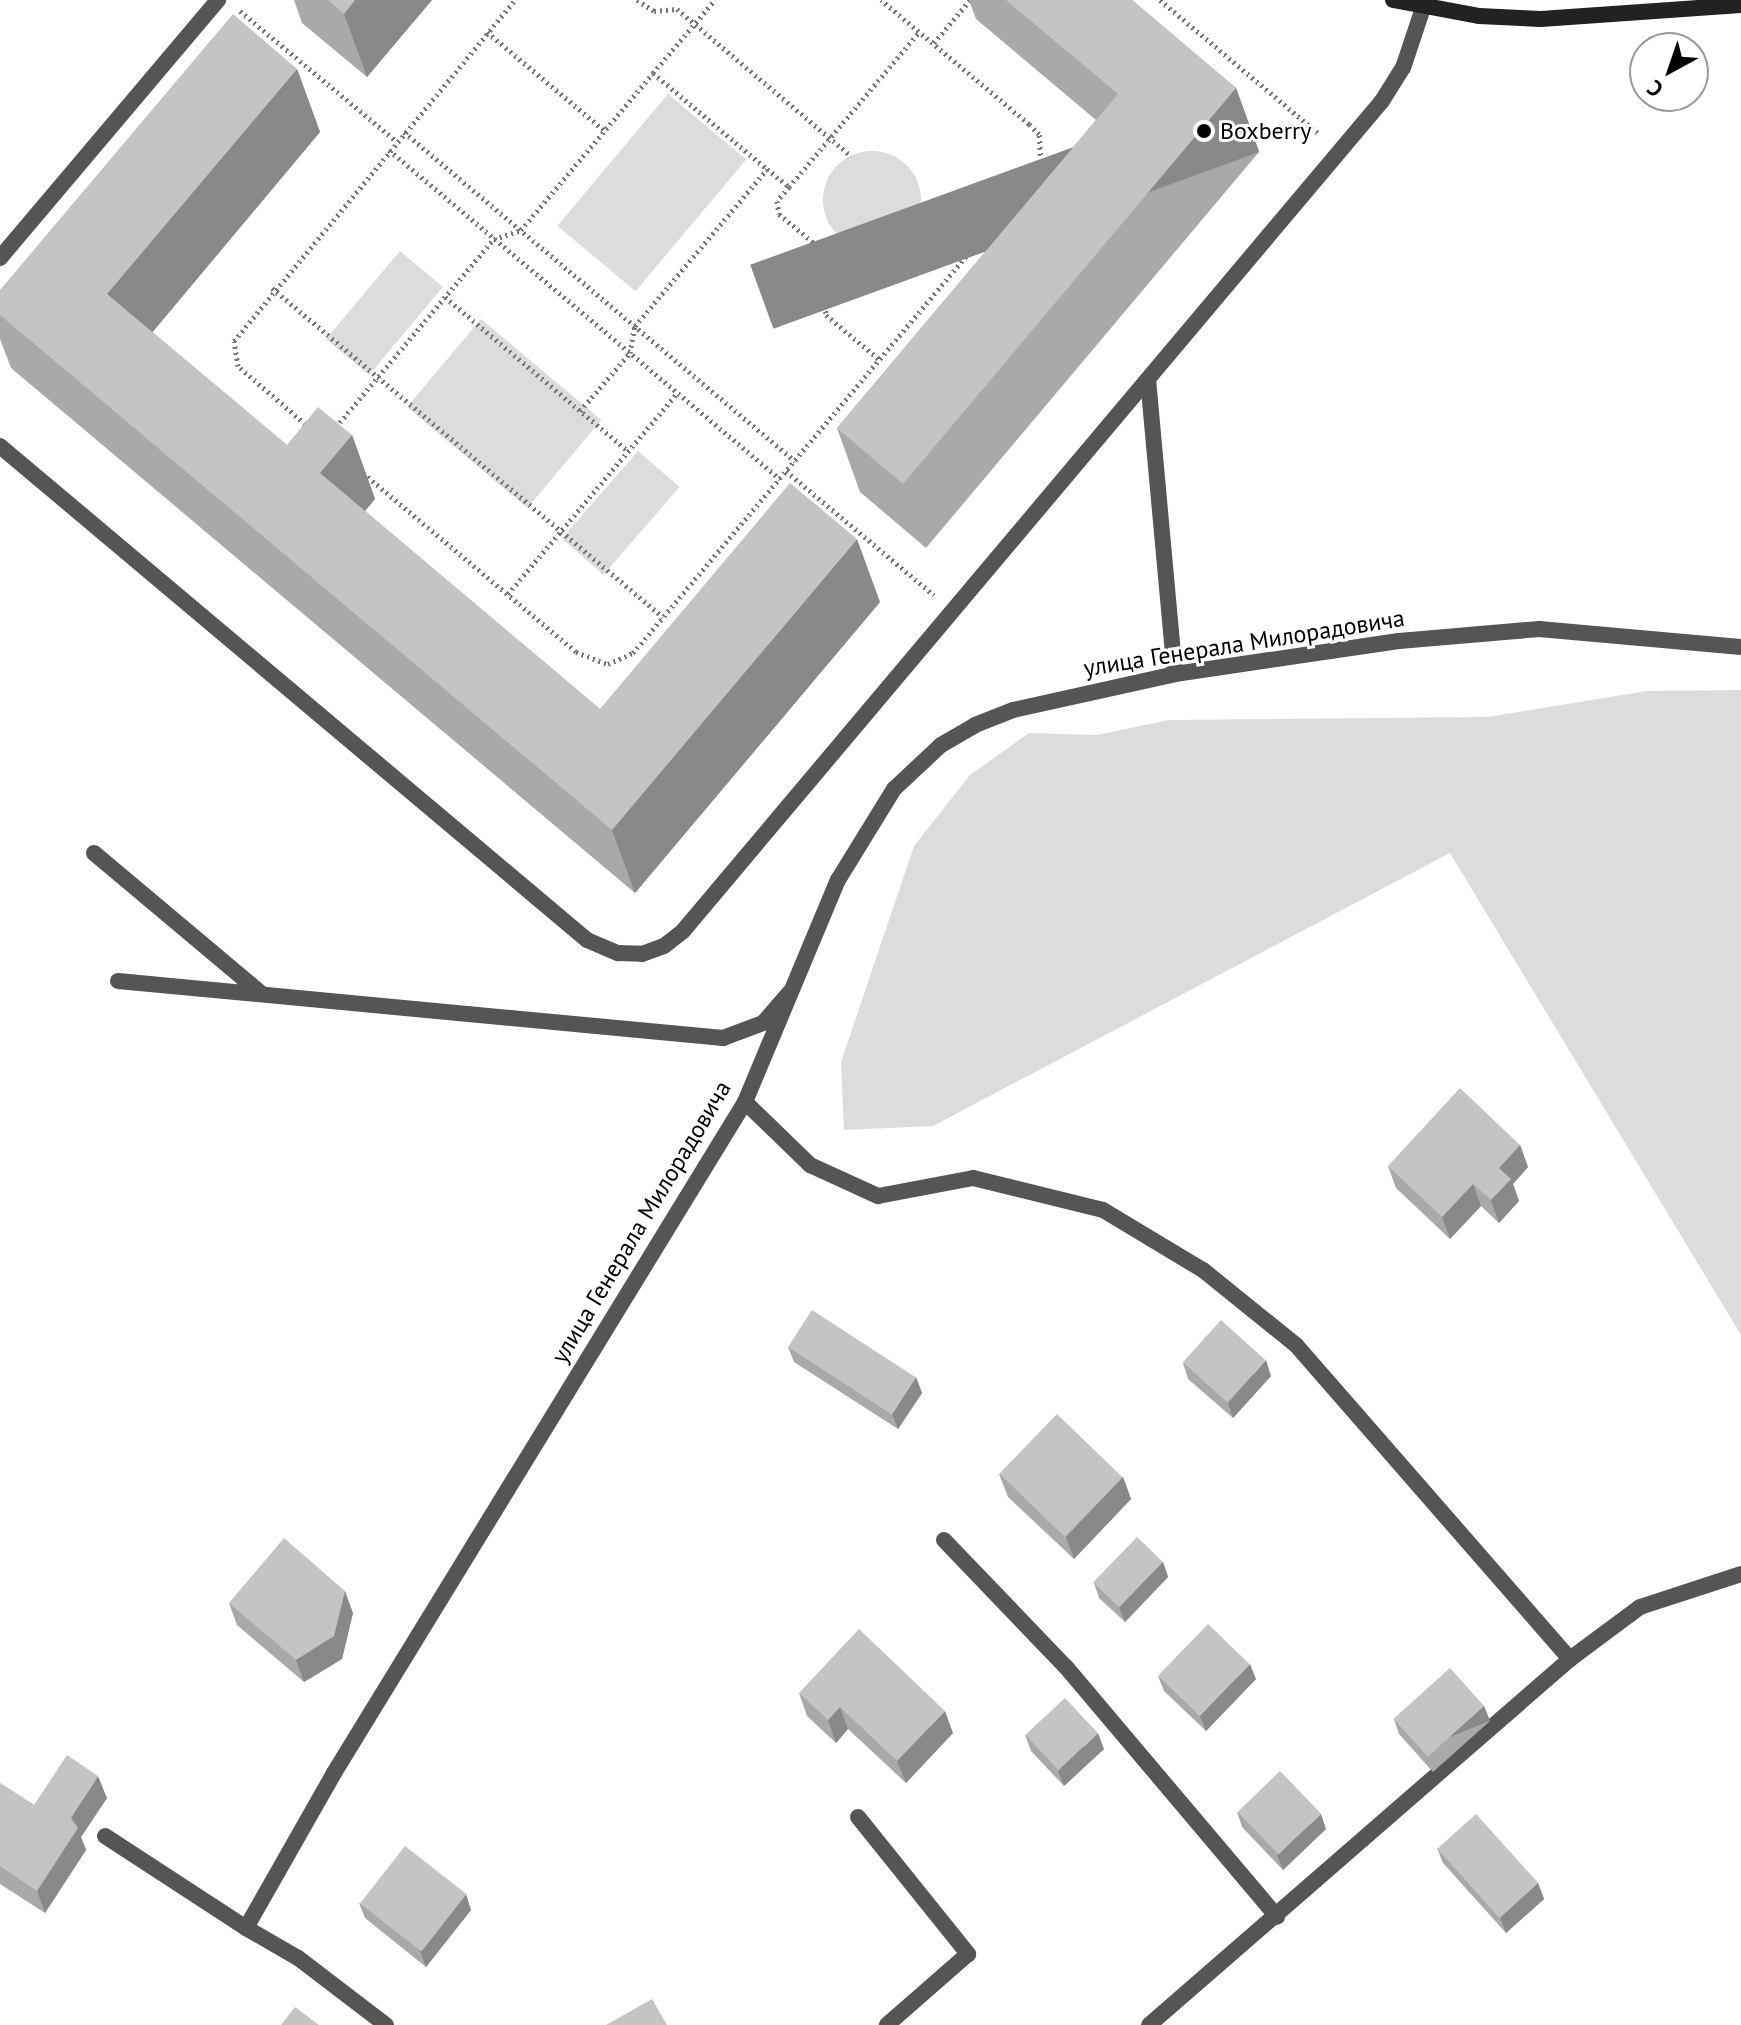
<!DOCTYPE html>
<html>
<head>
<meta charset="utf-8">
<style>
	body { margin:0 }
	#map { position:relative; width:1741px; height:2025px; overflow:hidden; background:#fff; font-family:"PT Sans",sans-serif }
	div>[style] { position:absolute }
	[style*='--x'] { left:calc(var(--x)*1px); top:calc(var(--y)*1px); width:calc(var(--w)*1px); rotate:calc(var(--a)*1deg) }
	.green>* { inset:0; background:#dcdcdc; transform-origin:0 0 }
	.round { border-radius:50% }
	.path>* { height:5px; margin-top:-2.5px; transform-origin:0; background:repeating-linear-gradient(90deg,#777 0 2px,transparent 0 6px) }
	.lane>* { height:16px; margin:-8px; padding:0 8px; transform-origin:8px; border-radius:8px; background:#555 }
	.street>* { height:16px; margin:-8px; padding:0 8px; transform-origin:8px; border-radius:8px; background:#555 }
	.secondary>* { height:16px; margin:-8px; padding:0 8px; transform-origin:8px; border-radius:8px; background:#222 }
	.wall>* { inset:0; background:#a9a9a9 }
	.shaded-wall>* { inset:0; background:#898989; transform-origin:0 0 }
	.building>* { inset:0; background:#c4c4c4; transform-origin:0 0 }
	.dots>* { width:22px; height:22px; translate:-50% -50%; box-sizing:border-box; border:4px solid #fff; border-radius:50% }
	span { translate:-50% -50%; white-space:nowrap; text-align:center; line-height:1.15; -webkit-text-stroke:6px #fff; paint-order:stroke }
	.poi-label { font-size:24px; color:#000 }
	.left { translate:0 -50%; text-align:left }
	.street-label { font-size:24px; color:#000 }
	.north { position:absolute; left:1629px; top:32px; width:80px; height:80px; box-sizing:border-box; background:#fff; border:2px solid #999; border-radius:50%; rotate:220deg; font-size:22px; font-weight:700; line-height:32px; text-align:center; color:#000 }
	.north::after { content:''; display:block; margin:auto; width:28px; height:36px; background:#000; clip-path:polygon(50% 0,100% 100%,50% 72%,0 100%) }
</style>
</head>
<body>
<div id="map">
	<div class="green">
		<div style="left:668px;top:94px;width:102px;height:172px;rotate:40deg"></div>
		<div class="round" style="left:823px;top:151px;width:98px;height:98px"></div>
		<div style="left:400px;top:251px;width:56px;height:115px;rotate:40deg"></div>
		<div style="left:481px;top:319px;width:157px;height:115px;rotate:40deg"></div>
		<div style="left:638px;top:451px;width:55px;height:116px;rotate:41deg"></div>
		<div style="clip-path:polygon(1741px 690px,1741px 1335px,1450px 853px,933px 1126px,844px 1130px,841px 1062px,914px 846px,970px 775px,1029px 733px,1097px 735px,1169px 720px,1487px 717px,1647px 691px)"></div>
	</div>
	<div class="path">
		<div style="--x:637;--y:0;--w:20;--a:33"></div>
		<div style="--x:654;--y:11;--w:23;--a:-5"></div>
		<div style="--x:677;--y:9;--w:228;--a:40.2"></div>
		<div style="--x:1160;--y:0;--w:207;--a:40.1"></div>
		<div style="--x:240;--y:11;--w:203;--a:39.8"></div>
		<div style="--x:487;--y:32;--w:154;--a:40"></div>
		<div style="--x:934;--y:43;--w:56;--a:-50.1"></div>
		<div style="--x:653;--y:73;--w:96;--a:-49.7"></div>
		<div style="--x:404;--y:132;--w:511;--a:40.08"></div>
		<div style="--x:389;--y:150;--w:511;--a:40.08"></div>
		<div style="--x:789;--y:187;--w:18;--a:131"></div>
		<div style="--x:777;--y:201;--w:13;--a:81"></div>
		<div style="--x:779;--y:214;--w:86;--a:39.8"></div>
		<div style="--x:845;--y:269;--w:32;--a:131"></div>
		<div style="--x:824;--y:293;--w:22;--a:85"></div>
		<div style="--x:826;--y:315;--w:70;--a:39.8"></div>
		<div style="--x:845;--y:269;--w:28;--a:-49"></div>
		<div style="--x:272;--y:288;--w:511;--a:40.08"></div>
		<div style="--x:445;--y:297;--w:239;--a:40.1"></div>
		<div style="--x:580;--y:411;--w:77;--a:-49.2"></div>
		<div style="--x:630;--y:353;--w:27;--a:-80"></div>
		<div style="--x:635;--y:326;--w:205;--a:-49.9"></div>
		<div style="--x:767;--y:169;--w:28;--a:39"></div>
		<div style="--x:789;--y:187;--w:202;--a:-50"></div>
		<div style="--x:336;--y:427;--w:246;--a:-50"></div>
		<div style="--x:494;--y:239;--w:28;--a:-18"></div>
		<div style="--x:521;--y:230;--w:205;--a:-49.9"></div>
		<div style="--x:653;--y:73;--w:149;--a:40.1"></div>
		<div style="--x:310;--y:428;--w:95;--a:-139.3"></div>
		<div style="--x:238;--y:366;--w:25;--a:-99"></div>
		<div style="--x:234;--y:341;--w:442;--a:-50.5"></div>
		<div style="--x:786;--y:471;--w:193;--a:40"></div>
		<div style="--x:363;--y:473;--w:278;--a:40"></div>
		<div style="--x:576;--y:652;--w:34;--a:21"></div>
		<div style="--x:608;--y:664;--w:27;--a:-24"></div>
		<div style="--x:633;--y:653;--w:635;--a:-49.99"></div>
		<div style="--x:1041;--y:167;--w:33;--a:-93"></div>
		<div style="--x:1039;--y:134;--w:14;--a:-135"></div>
		<div style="--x:1029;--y:124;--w:193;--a:-140"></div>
		<div style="--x:508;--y:594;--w:263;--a:-49.9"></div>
	</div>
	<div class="lane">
		<div style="--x:0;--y:258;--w:338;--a:-49.8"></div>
		<div style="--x:1148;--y:379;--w:296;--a:84.8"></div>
		<div style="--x:0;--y:446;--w:767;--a:40.08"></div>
		<div style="--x:587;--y:940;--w:34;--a:23"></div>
		<div style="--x:618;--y:953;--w:24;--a:2"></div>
		<div style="--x:642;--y:954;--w:23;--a:-20"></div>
		<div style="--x:664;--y:946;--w:24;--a:-38"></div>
		<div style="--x:683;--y:931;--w:1085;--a:-49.9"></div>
		<div style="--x:1382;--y:101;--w:39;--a:-58"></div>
		<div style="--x:1403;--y:68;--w:63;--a:-71.6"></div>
		<div style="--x:94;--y:853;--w:219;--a:40"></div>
		<div style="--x:118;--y:981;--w:608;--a:5.38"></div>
		<div style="--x:723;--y:1038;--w:43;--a:-20.6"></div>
		<div style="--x:763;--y:1023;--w:40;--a:-49"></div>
		<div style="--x:105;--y:1836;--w:168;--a:33.1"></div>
	</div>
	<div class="street">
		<div style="--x:745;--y:1102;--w:91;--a:44.1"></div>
		<div style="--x:810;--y:1165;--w:75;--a:24.5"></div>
		<div style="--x:878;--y:1196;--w:97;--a:-10.7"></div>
		<div style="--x:973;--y:1178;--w:134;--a:13.8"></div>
		<div style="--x:1103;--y:1210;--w:117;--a:31"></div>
		<div style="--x:1203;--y:1270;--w:119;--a:38.9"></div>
		<div style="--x:1296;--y:1345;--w:417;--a:48.9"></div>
		<div style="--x:944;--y:1540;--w:176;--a:46.2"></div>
		<div style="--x:1066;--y:1667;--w:327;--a:49.8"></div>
		<div style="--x:858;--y:1817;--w:176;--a:51.2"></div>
		<div style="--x:968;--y:1954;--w:108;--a:138.8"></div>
		<div style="--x:386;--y:2025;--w:111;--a:-142.7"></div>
		<div style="--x:298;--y:1958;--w:60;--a:-150"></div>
		<div style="--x:246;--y:1928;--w:178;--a:-60.4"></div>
		<div style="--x:334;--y:1773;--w:787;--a:-58.51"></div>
		<div style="--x:745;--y:1102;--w:241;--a:-67.3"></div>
		<div style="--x:838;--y:880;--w:107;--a:-58.4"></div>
		<div style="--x:894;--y:789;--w:64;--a:-43.1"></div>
		<div style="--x:941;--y:745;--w:39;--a:-30"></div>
		<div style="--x:975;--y:725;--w:41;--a:-21.5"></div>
		<div style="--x:1013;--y:710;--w:166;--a:-12.5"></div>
		<div style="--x:1175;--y:674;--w:226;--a:-8.4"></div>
		<div style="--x:1399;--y:641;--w:141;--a:-4.9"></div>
		<div style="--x:1539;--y:629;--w:203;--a:5.1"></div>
		<div style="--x:1149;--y:2025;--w:558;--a:-41"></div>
		<div style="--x:1570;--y:1659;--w:87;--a:-36.6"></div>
		<div style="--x:1640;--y:1607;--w:106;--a:-18.1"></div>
	</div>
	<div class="secondary">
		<div style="--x:1393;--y:0;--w:87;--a:10.5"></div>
		<div style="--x:1479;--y:16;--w:62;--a:2.8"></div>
		<div style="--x:1541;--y:19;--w:200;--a:-4"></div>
	</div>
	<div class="wall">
		<div style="clip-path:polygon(294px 0,432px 0,367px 77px,302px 23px)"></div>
		<div style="clip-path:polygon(969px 0,1132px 0,1236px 88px,1259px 152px,926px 548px,860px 492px,837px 428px,1096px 120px,976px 19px)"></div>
		<div style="clip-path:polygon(297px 69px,320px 132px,152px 332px,287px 445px,352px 435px,375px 499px,365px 511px,600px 709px,880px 602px,635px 893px,11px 368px,0 339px,0 290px)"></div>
		<div style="clip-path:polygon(1520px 1145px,1528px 1167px,1513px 1184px,1519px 1201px,1499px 1223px,1481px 1206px,1450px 1239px,1396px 1188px,1388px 1166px)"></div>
		<div style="clip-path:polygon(788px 1347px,916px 1377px,922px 1393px,898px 1429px,794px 1362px)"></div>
		<div style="clip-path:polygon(1183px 1363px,1271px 1376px,1233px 1418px,1188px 1379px)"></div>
		<div style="clip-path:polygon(999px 1474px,1123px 1477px,1131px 1499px,1074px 1559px,1008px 1497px)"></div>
		<div style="clip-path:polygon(1163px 1562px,1168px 1577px,1125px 1622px,1099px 1598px,1094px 1583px)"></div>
		<div style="clip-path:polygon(229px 1603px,353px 1613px,342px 1659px,304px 1682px,237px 1625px)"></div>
		<div style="clip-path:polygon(1158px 1676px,1256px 1679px,1206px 1731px,1164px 1691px)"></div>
		<div style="clip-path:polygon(799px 1693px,953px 1733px,906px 1783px,848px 1729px,836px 1743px,807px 1716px)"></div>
		<div style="clip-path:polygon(1484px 1706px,1490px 1721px,1433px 1772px,1399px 1734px,1394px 1719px)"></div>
		<div style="clip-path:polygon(1025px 1735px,1104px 1749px,1064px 1786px,1031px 1751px)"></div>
		<div style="clip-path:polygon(0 1783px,34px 1805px,107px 1798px,81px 1837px,86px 1850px,45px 1913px,0 1884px)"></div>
		<div style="clip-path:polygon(1237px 1812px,1326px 1829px,1283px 1870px,1242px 1827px)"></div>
		<div style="clip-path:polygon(1437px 1848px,1538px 1883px,1544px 1899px,1506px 1933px,1443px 1863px)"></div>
		<div style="clip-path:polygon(359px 1903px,471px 1910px,426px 1967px,365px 1918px)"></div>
	</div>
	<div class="shaded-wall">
		<div style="clip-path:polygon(355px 0,432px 0,367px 77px,344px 14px)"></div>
		<div style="clip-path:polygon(297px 69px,320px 132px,131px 358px,107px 294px)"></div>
		<div style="left:1236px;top:88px;width:68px;height:517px;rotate:70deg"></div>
		<div style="clip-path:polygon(352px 435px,375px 499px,343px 537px,320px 473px)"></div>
		<div style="clip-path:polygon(857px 539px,880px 602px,635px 893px,612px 830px)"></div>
		<div style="clip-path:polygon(1520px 1145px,1528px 1167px,1513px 1184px,1519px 1201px,1499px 1223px,1491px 1200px,1499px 1168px)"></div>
		<div style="clip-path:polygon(1473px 1184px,1481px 1206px,1450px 1239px,1442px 1217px)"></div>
		<div style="clip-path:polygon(1266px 1360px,1271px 1376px,1233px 1418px,1228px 1403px)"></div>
		<div style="clip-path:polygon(916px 1377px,922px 1393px,898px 1429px,892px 1414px)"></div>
		<div style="clip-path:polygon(1123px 1477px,1131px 1499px,1074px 1559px,1066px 1537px)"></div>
		<div style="clip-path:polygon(1163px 1562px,1168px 1577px,1125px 1622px,1119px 1607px)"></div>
		<div style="clip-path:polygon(345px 1591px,353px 1613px,342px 1659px,304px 1682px,296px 1660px)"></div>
		<div style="clip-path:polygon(1250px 1664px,1256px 1679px,1206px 1731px,1200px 1716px)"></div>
		<div style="left:1484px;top:1706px;width:16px;height:76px;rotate:68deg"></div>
		<div style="clip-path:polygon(840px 1707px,848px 1729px,836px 1743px,828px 1720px)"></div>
		<div style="clip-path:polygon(945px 1711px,953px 1733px,906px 1783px,897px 1761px)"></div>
		<div style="clip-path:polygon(1098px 1733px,1104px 1749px,1064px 1786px,1058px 1771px)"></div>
		<div style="clip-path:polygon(98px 1776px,107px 1798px,81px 1837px,86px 1850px,45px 1913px,37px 1891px,71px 1818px)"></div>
		<div style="clip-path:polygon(1321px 1814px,1326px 1829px,1283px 1870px,1277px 1855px)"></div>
		<div style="clip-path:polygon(1538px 1883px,1544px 1899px,1506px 1933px,1500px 1917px)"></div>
		<div style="clip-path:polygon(466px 1894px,471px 1910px,426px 1967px,420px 1951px)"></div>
	</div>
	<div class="building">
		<div style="clip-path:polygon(328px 0,355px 0,344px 14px)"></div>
		<div style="clip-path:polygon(1006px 0,1132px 0,1236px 88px,903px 484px,837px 428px,1118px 94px)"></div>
		<div style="clip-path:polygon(233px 14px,297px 69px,107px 294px,287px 445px,318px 407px,352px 435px,320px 473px,600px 709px,790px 483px,857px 539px,612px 830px,0 315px,0 290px)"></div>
		<div style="clip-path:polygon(1460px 1088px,1520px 1145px,1499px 1168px,1511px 1179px,1491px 1200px,1473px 1184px,1442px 1217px,1388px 1166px)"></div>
		<div style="left:812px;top:1310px;width:124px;height:44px;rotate:33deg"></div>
		<div style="left:1221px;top:1320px;width:60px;height:57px;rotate:42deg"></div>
		<div style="left:1057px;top:1414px;width:91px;height:83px;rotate:44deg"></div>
		<div style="left:1137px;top:1537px;width:36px;height:63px;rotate:44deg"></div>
		<div style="clip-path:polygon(284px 1538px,345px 1591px,334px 1636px,296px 1660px,229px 1603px)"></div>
		<div style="left:1208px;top:1624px;width:58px;height:72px;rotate:44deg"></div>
		<div style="clip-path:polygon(859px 1629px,945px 1711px,897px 1761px,840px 1707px,828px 1720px,799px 1693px)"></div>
		<div style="left:1450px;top:1668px;width:51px;height:76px;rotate:48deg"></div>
		<div style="left:1065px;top:1698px;width:48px;height:54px;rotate:47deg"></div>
		<div style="clip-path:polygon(67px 1755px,98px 1776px,71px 1818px,78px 1828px,37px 1891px,0 1866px,0 1783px,34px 1805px)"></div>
		<div style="left:1280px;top:1771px;width:59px;height:59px;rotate:46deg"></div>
		<div style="left:1476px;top:1814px;width:93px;height:52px;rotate:48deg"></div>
		<div style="left:405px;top:1846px;width:78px;height:73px;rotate:38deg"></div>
		<div style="clip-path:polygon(652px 1999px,667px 2025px,606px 2025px)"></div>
		<div style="clip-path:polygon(295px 2007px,319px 2025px,281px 2025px)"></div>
	</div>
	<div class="dots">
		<div style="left:1204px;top:131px;background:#000"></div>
	</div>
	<div class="poi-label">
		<span class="left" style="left:1220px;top:131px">Boxberry</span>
	</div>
	<div class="street-label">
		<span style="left:1244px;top:643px;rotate:-9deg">улица Генерала Милорадовича</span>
		<span style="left:641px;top:1222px;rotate:-59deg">улица Генерала Милорадовича</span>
	</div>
	<div class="north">С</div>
</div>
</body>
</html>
